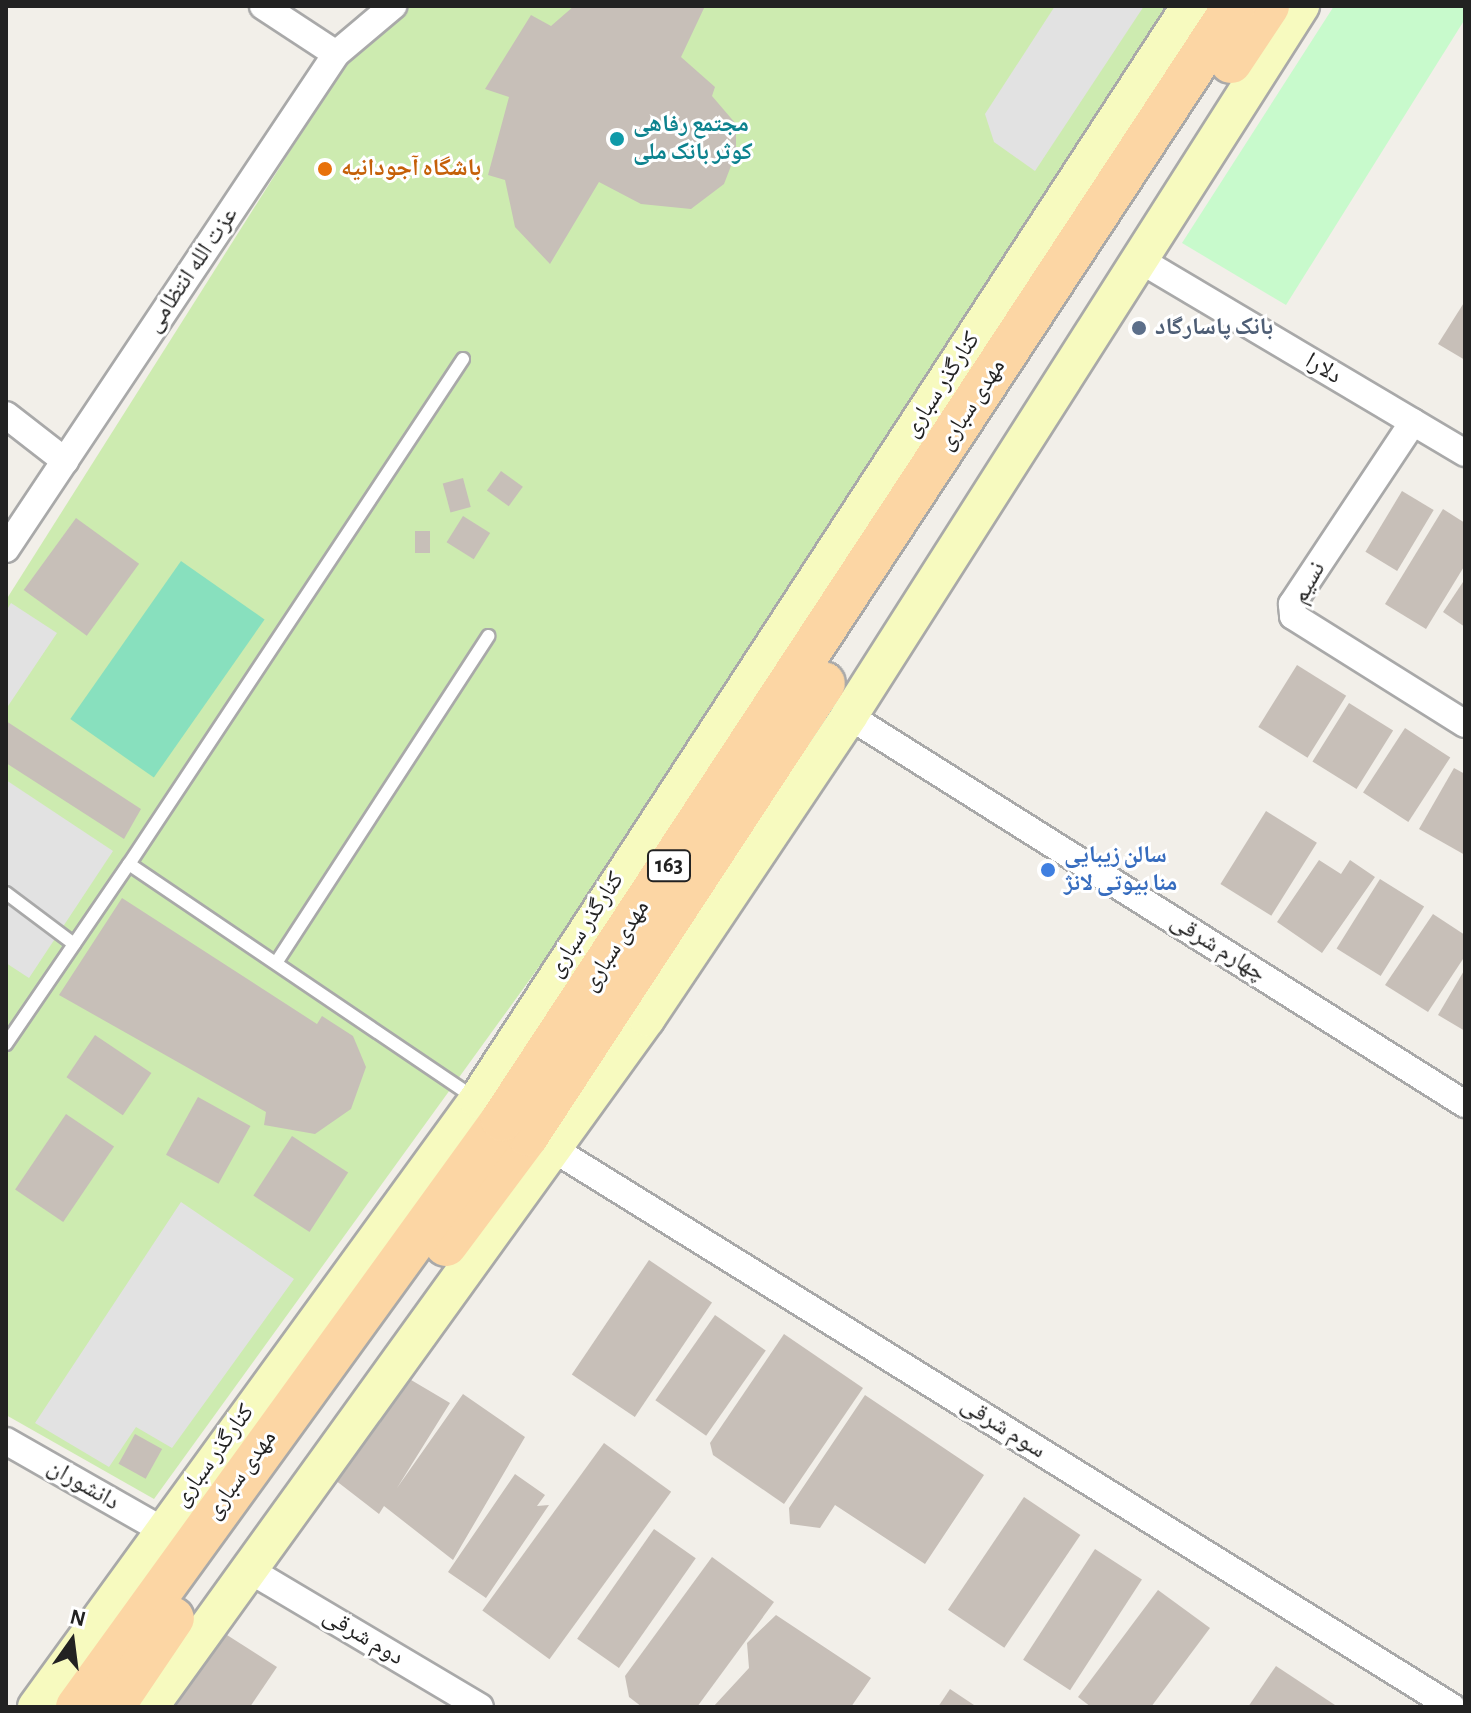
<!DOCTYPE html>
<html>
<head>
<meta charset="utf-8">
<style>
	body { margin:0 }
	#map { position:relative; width:1471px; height:1713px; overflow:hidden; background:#f2efe9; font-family:"Alegreya Sans","Noto Naskh Arabic",sans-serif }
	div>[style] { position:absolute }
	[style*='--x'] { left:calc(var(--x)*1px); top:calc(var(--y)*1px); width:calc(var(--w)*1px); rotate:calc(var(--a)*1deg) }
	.grass>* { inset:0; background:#cdebb0 }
	.park>* { inset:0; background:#c8facc }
	.pitch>* { inset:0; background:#88e0be; transform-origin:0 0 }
	.parking>* { inset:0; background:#e2e2e2 }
	.building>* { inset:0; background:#c7bfb8; transform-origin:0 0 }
	.roads { filter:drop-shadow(2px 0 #a9a9a9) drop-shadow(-2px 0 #a9a9a9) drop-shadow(0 2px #a9a9a9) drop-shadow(0 -2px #a9a9a9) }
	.service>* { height:12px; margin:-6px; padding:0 6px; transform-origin:6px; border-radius:6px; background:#fff }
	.minor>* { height:26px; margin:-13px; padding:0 13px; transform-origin:13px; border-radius:13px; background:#fff }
	.secondary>* { height:36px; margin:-18px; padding:0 18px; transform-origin:18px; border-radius:18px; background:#f7fabf }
	.primary>* { height:42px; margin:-21px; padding:0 21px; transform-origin:21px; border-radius:21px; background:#fcd6a4 }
	.dots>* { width:22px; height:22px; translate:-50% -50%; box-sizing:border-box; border:4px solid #fff; border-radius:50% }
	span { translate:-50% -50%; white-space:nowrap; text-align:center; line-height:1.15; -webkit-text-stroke:6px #fff; paint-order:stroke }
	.shield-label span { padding:2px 6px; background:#fff; border:2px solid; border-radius:6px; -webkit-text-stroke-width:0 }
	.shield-label { font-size:22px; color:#222; font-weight:700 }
	.culture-label { font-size:24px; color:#0d838f; font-weight:700 }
	.left { translate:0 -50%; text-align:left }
	.food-label { font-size:24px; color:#c56008; font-weight:700 }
	.street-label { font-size:24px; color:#222 }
	.service-label { font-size:24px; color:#4e5e75; font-weight:700 }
	.shop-label { font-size:24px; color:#366cbe; font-weight:700 }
	.frame { position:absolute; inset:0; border:8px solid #222; pointer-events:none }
	.north { position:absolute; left:32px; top:1601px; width:80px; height:80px; -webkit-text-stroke:6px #fff; paint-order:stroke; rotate:14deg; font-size:22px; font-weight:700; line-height:32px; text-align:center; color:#222 }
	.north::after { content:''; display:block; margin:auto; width:28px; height:36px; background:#222; clip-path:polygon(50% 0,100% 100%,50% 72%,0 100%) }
</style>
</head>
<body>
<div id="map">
	<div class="grass">
		<div style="clip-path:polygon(408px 6px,1173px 6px,596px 888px,154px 1499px,6px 1415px,6px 600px,347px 61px)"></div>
	</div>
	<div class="park">
		<div style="clip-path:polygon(1334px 6px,1465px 6px,1465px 19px,1286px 305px,1182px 243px)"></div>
	</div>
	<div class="pitch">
		<div style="left:181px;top:561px;width:102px;height:193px;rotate:35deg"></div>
	</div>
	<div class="parking">
		<div style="clip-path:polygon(1055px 6px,1144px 6px,1035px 171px,994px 142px,985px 114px)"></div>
		<div style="clip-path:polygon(11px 603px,57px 633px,6px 709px,6px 611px)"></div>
		<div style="clip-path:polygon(6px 780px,113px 851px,29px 978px,6px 963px)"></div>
		<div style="clip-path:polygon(181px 1202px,294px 1279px,172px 1448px,136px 1427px,109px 1467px,35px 1423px)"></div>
	</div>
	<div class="building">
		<div style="clip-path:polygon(574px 6px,705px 6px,681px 57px,715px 87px,712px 96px,736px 124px,736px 153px,724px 184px,691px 209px,641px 204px,599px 182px,550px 264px,515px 227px,505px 180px,488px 175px,509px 97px,485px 89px,531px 15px,551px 26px)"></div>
		<div style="clip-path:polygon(1465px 301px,1465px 360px,1438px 344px)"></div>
		<div style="left:501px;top:471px;width:27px;height:24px;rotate:36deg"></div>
		<div style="left:463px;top:478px;width:30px;height:21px;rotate:75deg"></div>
		<div style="left:1402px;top:491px;width:37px;height:71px;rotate:31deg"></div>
		<div style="clip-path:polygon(1443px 509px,1465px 523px,1465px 565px,1426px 629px,1385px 604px)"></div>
		<div style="left:463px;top:516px;width:32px;height:31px;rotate:32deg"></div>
		<div style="left:76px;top:518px;width:78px;height:89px;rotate:36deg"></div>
		<div style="left:415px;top:531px;width:15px;height:22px"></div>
		<div style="clip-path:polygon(1465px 579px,1465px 627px,1443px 612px)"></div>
		<div style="left:1297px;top:665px;width:58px;height:73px;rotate:32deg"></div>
		<div style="left:1349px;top:703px;width:52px;height:69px;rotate:32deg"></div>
		<div style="clip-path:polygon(6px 721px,141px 809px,124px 839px,6px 763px)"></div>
		<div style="left:1405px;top:728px;width:54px;height:77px;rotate:33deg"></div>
		<div style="clip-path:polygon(1454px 768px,1465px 774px,1465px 855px,1419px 829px)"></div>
		<div style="left:1266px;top:811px;width:60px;height:86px;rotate:32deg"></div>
		<div style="clip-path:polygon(1319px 860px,1341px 874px,1350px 860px,1375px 877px,1322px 953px,1277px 922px)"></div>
		<div style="left:1380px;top:879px;width:52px;height:82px;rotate:32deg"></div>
		<div style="clip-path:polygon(122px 898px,317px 1024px,322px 1016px,353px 1036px,366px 1067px,351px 1109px,315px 1134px,264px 1125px,266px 1112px,59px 995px)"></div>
		<div style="clip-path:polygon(1433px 914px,1465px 935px,1465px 956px,1428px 1012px,1385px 985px)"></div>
		<div style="clip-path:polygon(1465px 969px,1465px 1031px,1438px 1015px)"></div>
		<div style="left:95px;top:1035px;width:68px;height:51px;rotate:34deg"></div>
		<div style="left:198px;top:1097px;width:60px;height:66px;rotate:29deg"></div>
		<div style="left:66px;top:1114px;width:58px;height:91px;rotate:34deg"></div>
		<div style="left:292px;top:1136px;width:67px;height:71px;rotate:33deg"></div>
		<div style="left:649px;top:1260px;width:76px;height:138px;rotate:34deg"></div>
		<div style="left:715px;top:1315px;width:62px;height:104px;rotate:35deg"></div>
		<div style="clip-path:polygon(784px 1334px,863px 1388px,784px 1504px,713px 1455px,710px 1443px)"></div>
		<div style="clip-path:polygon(401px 1374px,450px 1403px,397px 1488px,463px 1394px,525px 1437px,453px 1560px,384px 1506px,379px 1514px,326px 1473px)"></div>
		<div style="clip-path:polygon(865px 1395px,984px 1475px,925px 1564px,835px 1505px,820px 1528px,790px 1524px,789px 1508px)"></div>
		<div style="left:135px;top:1434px;width:31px;height:34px;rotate:29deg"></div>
		<div style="left:604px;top:1443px;width:83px;height:207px;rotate:36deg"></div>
		<div style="clip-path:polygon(515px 1474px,545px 1495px,537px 1506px,549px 1505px,486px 1598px,448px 1572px)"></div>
		<div style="left:1024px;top:1497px;width:68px;height:136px;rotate:34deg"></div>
		<div style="left:654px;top:1529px;width:51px;height:134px;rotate:35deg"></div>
		<div style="left:1095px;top:1549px;width:56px;height:132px;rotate:33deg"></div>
		<div style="clip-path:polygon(712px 1557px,774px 1602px,697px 1707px,642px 1707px,629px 1697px,625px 1676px)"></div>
		<div style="clip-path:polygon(1158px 1590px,1210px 1628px,1151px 1707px,1091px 1707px,1078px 1697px)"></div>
		<div style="clip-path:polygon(776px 1615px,871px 1678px,851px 1707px,713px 1707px,749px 1668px,747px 1643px)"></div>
		<div style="clip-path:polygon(216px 1628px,277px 1667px,250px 1707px,162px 1707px)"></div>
		<div style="clip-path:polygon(1276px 1666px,1338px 1707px,1248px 1707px)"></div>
		<div style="clip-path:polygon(950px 1689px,977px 1707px,938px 1707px)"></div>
	</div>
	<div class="roads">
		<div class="service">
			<div style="--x:463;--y:359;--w:605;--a:123.48"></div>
			<div style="--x:129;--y:864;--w:417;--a:34.1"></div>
			<div style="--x:6;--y:893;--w:85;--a:36.9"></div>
			<div style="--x:276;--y:963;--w:390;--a:-57"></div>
			<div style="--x:6;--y:1044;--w:218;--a:-55.7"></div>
		</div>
		<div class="minor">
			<div style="--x:263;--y:6;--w:87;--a:33.3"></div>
			<div style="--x:1140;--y:260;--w:378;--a:30.7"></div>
			<div style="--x:6;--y:415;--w:75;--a:37.9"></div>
			<div style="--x:1413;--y:422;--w:219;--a:123.6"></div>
			<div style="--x:1292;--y:604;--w:12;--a:85"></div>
			<div style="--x:1293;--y:616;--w:203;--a:32.1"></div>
			<div style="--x:6;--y:549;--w:595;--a:-56.31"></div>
			<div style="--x:336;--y:54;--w:75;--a:-40.1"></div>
			<div style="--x:849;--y:716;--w:728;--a:32.21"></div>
			<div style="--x:555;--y:1150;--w:1056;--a:31.84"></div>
			<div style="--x:6;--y:1441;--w:177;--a:29.7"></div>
			<div style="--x:246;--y:1568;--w:272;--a:30.7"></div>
		</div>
		<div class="secondary">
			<div style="--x:36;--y:1707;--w:750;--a:-54"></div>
			<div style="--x:477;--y:1100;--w:1306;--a:-56.91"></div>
			<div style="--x:150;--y:1707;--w:850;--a:-54.2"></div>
			<div style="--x:647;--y:1018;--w:363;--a:-56.2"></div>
			<div style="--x:849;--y:716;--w:842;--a:-57.52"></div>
		</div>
		<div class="primary">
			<div style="--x:1231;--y:62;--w:67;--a:-56.5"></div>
			<div style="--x:446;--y:1245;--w:137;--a:-53.3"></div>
			<div style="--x:528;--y:1135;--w:540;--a:-56.78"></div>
			<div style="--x:77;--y:1707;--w:725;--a:-54.09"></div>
			<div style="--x:502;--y:1120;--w:1333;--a:-56.69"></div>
			<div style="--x:113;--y:1707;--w:107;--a:-56"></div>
		</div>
	</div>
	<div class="dots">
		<div style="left:617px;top:139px;background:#0f9aa8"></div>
		<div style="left:325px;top:169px;background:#e8710a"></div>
		<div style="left:1139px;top:328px;background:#5c6f8a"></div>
		<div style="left:1048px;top:870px;background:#3f7fe0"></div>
	</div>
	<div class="shield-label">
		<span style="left:669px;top:866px">163</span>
	</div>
	<div class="culture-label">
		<span class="left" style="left:633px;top:139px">مجتمع رفاهی<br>کوثر بانک ملی</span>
	</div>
	<div class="food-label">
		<span class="left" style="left:341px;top:169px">باشگاه آجودانیه</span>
	</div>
	<div class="street-label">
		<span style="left:192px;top:270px;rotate:-56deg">عزت الله انتظامی</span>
		<span style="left:1323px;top:369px;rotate:31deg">دلارا</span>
		<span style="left:942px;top:385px;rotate:-57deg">کنارگذر سباری</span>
		<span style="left:972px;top:405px;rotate:-57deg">مهدی سباری</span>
		<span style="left:1309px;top:583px;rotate:-61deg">نسیم</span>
		<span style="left:586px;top:925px;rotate:-57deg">کنارگذر سباری</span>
		<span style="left:616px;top:946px;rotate:-57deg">مهدی سباری</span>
		<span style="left:1218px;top:948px;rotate:32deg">چهارم شرقی</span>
		<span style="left:1003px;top:1428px;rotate:32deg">سوم شرقی</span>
		<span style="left:214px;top:1456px;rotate:-54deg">کنارگذر سباری</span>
		<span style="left:241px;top:1475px;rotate:-54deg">مهدی سباری</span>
		<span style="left:83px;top:1485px;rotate:30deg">دانشوران</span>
		<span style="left:363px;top:1637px;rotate:31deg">دوم شرقی</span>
	</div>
	<div class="service-label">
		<span class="left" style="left:1155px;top:328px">بانک پاسارگاد</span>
	</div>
	<div class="shop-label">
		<span class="left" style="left:1064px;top:870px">سالن زیبایی<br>منا بیوتی لانژ</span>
	</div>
	<div class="frame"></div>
	<div class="north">N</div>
</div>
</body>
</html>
